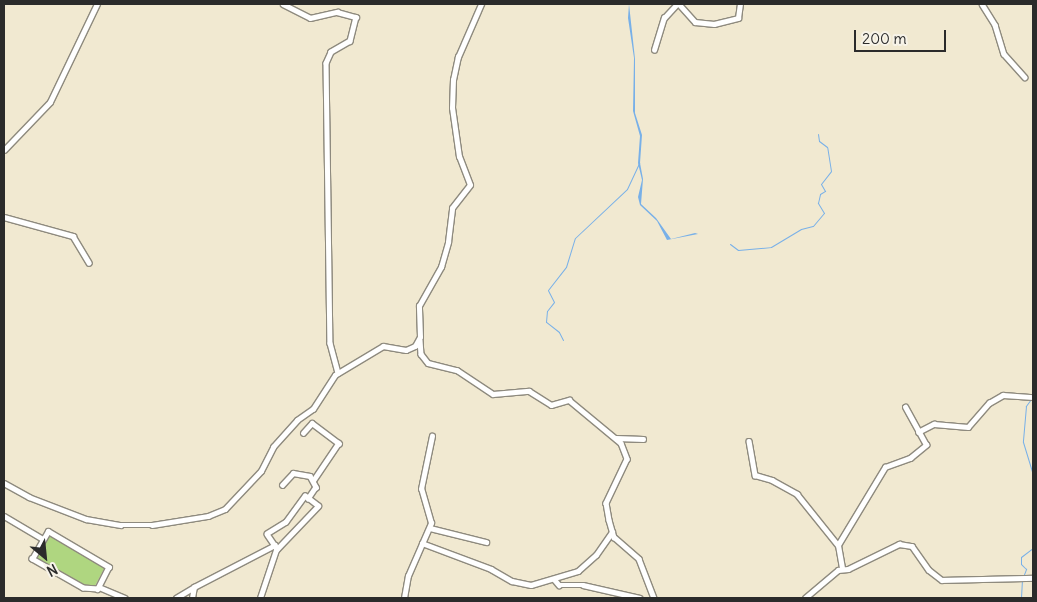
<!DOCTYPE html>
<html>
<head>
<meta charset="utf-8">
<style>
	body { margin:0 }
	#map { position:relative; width:1037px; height:602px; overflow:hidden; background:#f1e9d1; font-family:Delius,sans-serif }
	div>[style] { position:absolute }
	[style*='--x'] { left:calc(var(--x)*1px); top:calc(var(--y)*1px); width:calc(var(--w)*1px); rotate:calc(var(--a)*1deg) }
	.green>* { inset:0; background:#afd680 }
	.water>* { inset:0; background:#78b0e8 }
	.stream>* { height:1px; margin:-0.5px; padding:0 0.5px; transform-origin:0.5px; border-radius:0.5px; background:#78b0e8 }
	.roads { filter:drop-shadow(1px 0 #8e8a7e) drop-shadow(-1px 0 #8e8a7e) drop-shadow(0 1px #8e8a7e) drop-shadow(0 -1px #8e8a7e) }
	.minor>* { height:4.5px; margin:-2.25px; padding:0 2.25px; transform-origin:2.25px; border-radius:2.25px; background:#fff }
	span { translate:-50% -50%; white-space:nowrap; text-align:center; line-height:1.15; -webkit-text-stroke:4.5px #f7f3e8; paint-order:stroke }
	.frame { position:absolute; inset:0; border:5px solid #2b2b2b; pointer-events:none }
	.north { position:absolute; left:20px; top:532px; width:50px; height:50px; -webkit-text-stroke:4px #f7f3e8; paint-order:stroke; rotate:152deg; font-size:14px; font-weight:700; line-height:20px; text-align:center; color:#2b2b2b }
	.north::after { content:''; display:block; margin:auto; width:18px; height:22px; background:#2b2b2b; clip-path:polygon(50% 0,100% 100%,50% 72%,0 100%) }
	.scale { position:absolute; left:854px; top:30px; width:92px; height:22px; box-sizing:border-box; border:2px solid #2b2b2b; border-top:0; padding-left:6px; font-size:15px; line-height:18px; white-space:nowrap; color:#2b2b2b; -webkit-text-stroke:4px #f7f3e8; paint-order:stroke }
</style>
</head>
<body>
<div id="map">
	<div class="green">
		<div style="clip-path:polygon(49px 534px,105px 567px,95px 586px,82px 585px,36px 559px)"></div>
	</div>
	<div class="water">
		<div style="clip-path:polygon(629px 4px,635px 59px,635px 113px,642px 135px,640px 163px,643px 179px,641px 204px,656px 218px,671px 239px,695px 233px,732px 245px,698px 234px,667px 240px,657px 221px,640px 205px,638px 197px,642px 180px,638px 163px,640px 136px,633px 111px,634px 58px,628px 18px)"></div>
	</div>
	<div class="stream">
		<div style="--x:730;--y:244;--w:10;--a:37"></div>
		<div style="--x:738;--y:250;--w:33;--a:-5"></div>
		<div style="--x:771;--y:247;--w:35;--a:-31"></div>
		<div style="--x:801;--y:229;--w:12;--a:-14"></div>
		<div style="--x:813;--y:226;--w:17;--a:-50"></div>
		<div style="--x:824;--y:213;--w:12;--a:-121"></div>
		<div style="--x:818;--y:203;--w:9;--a:-77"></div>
		<div style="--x:820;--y:194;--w:6;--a:-31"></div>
		<div style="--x:825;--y:191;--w:8;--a:-120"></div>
		<div style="--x:821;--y:184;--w:16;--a:-52"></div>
		<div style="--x:831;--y:171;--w:24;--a:-99"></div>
		<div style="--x:827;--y:147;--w:10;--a:-143"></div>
		<div style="--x:819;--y:141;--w:7;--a:-98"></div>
		<div style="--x:563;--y:340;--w:9;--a:-117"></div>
		<div style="--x:559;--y:332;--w:16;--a:-142"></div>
		<div style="--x:546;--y:322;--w:11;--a:-85"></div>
		<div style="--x:547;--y:311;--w:11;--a:-52"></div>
		<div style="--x:554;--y:302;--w:13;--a:-117"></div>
		<div style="--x:548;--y:290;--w:29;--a:-52"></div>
		<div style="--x:566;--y:267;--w:30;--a:-73"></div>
		<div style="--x:575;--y:238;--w:71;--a:-43.3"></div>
		<div style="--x:627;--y:189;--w:29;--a:-65"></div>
		<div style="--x:1031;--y:399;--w:9;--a:126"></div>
		<div style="--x:1026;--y:406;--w:36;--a:95"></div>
		<div style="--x:1023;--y:442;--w:34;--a:73"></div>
		<div style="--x:1023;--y:577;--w:9;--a:-69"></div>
		<div style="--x:1026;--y:569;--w:7;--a:-135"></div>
		<div style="--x:1021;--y:564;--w:7;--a:-90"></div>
		<div style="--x:1021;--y:557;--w:15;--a:-37"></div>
		<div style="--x:1021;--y:598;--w:18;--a:-87"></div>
	</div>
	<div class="roads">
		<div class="minor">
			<div style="--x:283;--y:4;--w:30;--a:27"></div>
			<div style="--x:310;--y:18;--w:28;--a:-13"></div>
			<div style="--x:337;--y:12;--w:20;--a:15"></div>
			<div style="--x:356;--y:17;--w:25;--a:104"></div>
			<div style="--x:350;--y:41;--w:22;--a:150"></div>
			<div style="--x:331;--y:52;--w:12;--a:114"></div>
			<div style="--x:326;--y:63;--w:280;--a:89.2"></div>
			<div style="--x:330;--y:343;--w:31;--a:75"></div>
			<div style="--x:679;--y:4;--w:24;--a:48"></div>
			<div style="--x:695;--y:22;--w:19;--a:6"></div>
			<div style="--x:714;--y:24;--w:25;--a:-14"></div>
			<div style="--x:738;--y:18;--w:14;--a:-82"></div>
			<div style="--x:982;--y:4;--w:25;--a:58"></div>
			<div style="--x:995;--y:25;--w:30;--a:73"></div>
			<div style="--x:1004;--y:54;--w:31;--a:48"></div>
			<div style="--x:654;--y:50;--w:34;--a:-73"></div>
			<div style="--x:664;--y:18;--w:19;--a:-47"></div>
			<div style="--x:4;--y:150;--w:66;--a:-46.2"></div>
			<div style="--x:50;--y:102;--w:109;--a:-64.4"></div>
			<div style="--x:4;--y:217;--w:72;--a:15.4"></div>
			<div style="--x:73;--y:236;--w:31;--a:59"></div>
			<div style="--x:420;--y:340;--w:14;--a:86"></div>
			<div style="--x:421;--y:354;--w:11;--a:52"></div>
			<div style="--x:428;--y:363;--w:30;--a:14"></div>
			<div style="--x:457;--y:370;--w:43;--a:33.7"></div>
			<div style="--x:493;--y:394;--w:36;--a:-5"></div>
			<div style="--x:529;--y:391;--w:26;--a:32"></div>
			<div style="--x:551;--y:405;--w:19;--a:-16"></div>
			<div style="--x:569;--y:400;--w:67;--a:39.6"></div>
			<div style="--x:621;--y:443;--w:17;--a:69"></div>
			<div style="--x:627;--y:459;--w:49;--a:115.5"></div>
			<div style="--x:606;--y:503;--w:17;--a:80"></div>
			<div style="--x:609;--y:520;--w:18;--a:74"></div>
			<div style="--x:614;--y:537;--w:33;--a:41"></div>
			<div style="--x:639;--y:559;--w:42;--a:69"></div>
			<div style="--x:918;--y:432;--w:18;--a:-27"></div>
			<div style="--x:934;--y:424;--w:34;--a:5"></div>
			<div style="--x:968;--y:427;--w:32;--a:-49"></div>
			<div style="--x:989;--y:403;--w:16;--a:-30"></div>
			<div style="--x:1003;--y:395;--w:30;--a:4"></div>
			<div style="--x:303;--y:433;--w:13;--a:-48"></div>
			<div style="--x:312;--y:423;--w:34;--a:37"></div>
			<div style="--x:339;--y:443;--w:45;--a:124"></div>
			<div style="--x:616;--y:438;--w:27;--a:2"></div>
			<div style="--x:749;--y:441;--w:35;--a:80"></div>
			<div style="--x:755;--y:475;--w:18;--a:16"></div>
			<div style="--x:772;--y:480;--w:29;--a:29"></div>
			<div style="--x:797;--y:494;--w:65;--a:51.2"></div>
			<div style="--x:4;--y:483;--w:29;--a:29"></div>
			<div style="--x:29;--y:497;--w:61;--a:21.1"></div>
			<div style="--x:86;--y:519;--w:35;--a:10"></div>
			<div style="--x:120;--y:525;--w:32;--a:0"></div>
			<div style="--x:152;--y:525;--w:57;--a:-9.1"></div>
			<div style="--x:208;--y:516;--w:18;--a:-22"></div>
			<div style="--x:225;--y:509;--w:52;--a:-46.5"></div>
			<div style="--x:261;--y:471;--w:27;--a:-63"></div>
			<div style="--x:273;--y:447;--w:36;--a:-48"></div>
			<div style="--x:297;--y:420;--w:19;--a:-35"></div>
			<div style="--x:313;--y:409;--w:40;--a:-57.1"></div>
			<div style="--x:335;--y:375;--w:56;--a:-31.1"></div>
			<div style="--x:383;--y:346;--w:23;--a:10"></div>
			<div style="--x:406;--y:350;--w:10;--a:-24"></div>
			<div style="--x:415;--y:346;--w:10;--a:-61"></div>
			<div style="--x:420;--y:337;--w:31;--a:-92"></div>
			<div style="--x:419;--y:306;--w:45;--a:-60.6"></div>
			<div style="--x:441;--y:267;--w:26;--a:-74"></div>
			<div style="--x:448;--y:242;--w:34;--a:-83"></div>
			<div style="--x:452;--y:208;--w:29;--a:-52"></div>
			<div style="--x:470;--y:185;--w:30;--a:-111"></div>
			<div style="--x:459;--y:157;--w:49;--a:-98.1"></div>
			<div style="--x:452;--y:108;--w:28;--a:-88"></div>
			<div style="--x:453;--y:80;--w:24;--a:-78"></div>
			<div style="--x:458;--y:57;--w:58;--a:-66.5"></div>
			<div style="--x:282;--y:485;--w:16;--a:-47"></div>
			<div style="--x:293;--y:473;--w:17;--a:10"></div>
			<div style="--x:310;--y:476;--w:13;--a:61"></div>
			<div style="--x:316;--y:487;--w:14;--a:124"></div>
			<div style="--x:4;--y:516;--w:45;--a:30.5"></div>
			<div style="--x:430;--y:528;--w:58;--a:14"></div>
			<div style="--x:48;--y:531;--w:71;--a:30.5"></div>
			<div style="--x:109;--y:567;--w:25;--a:117"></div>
			<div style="--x:98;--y:589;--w:15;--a:-176"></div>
			<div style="--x:83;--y:588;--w:59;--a:-150.4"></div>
			<div style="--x:32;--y:559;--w:32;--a:-60"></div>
			<div style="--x:422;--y:543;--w:74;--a:20.6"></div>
			<div style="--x:491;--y:569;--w:24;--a:30"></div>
			<div style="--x:512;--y:581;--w:19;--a:12"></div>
			<div style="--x:531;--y:585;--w:49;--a:-16.6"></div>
			<div style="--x:578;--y:571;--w:24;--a:-42"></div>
			<div style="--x:596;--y:555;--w:28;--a:-55"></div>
			<div style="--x:842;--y:568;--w:23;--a:-100"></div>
			<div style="--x:838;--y:545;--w:91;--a:-58.9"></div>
			<div style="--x:885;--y:467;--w:27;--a:-20"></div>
			<div style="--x:910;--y:458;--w:21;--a:-39"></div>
			<div style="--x:926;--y:445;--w:43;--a:-118.9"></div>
			<div style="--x:554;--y:579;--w:8;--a:50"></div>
			<div style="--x:559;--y:585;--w:24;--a:0"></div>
			<div style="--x:583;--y:585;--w:58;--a:12.8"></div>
			<div style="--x:99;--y:587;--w:28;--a:23"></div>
			<div style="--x:176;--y:598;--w:21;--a:-31"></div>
			<div style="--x:192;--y:598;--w:11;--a:-80"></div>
			<div style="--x:194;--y:587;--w:91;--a:-27.4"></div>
			<div style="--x:260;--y:598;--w:51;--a:-71.6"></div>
			<div style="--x:276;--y:550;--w:61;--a:-46.3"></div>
			<div style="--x:318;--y:506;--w:16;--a:-142"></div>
			<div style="--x:305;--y:496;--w:32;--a:126"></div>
			<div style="--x:286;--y:522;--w:22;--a:148"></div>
			<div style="--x:267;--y:534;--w:18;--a:56"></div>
			<div style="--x:404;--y:598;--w:22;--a:-80"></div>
			<div style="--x:408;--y:576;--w:58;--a:-66.5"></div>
			<div style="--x:431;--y:523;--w:35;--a:-106"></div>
			<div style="--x:421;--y:489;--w:54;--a:-78.3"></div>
			<div style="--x:805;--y:598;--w:43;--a:-40.3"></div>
			<div style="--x:838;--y:570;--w:10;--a:-6"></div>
			<div style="--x:848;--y:569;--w:57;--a:-26.1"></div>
			<div style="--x:899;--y:544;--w:13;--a:9"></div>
			<div style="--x:912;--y:546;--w:29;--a:55"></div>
			<div style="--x:929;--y:570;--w:16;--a:38"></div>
			<div style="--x:942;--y:580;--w:91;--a:-1.3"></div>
		</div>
	</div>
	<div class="frame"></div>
	<div class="north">N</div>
	<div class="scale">200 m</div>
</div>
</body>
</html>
